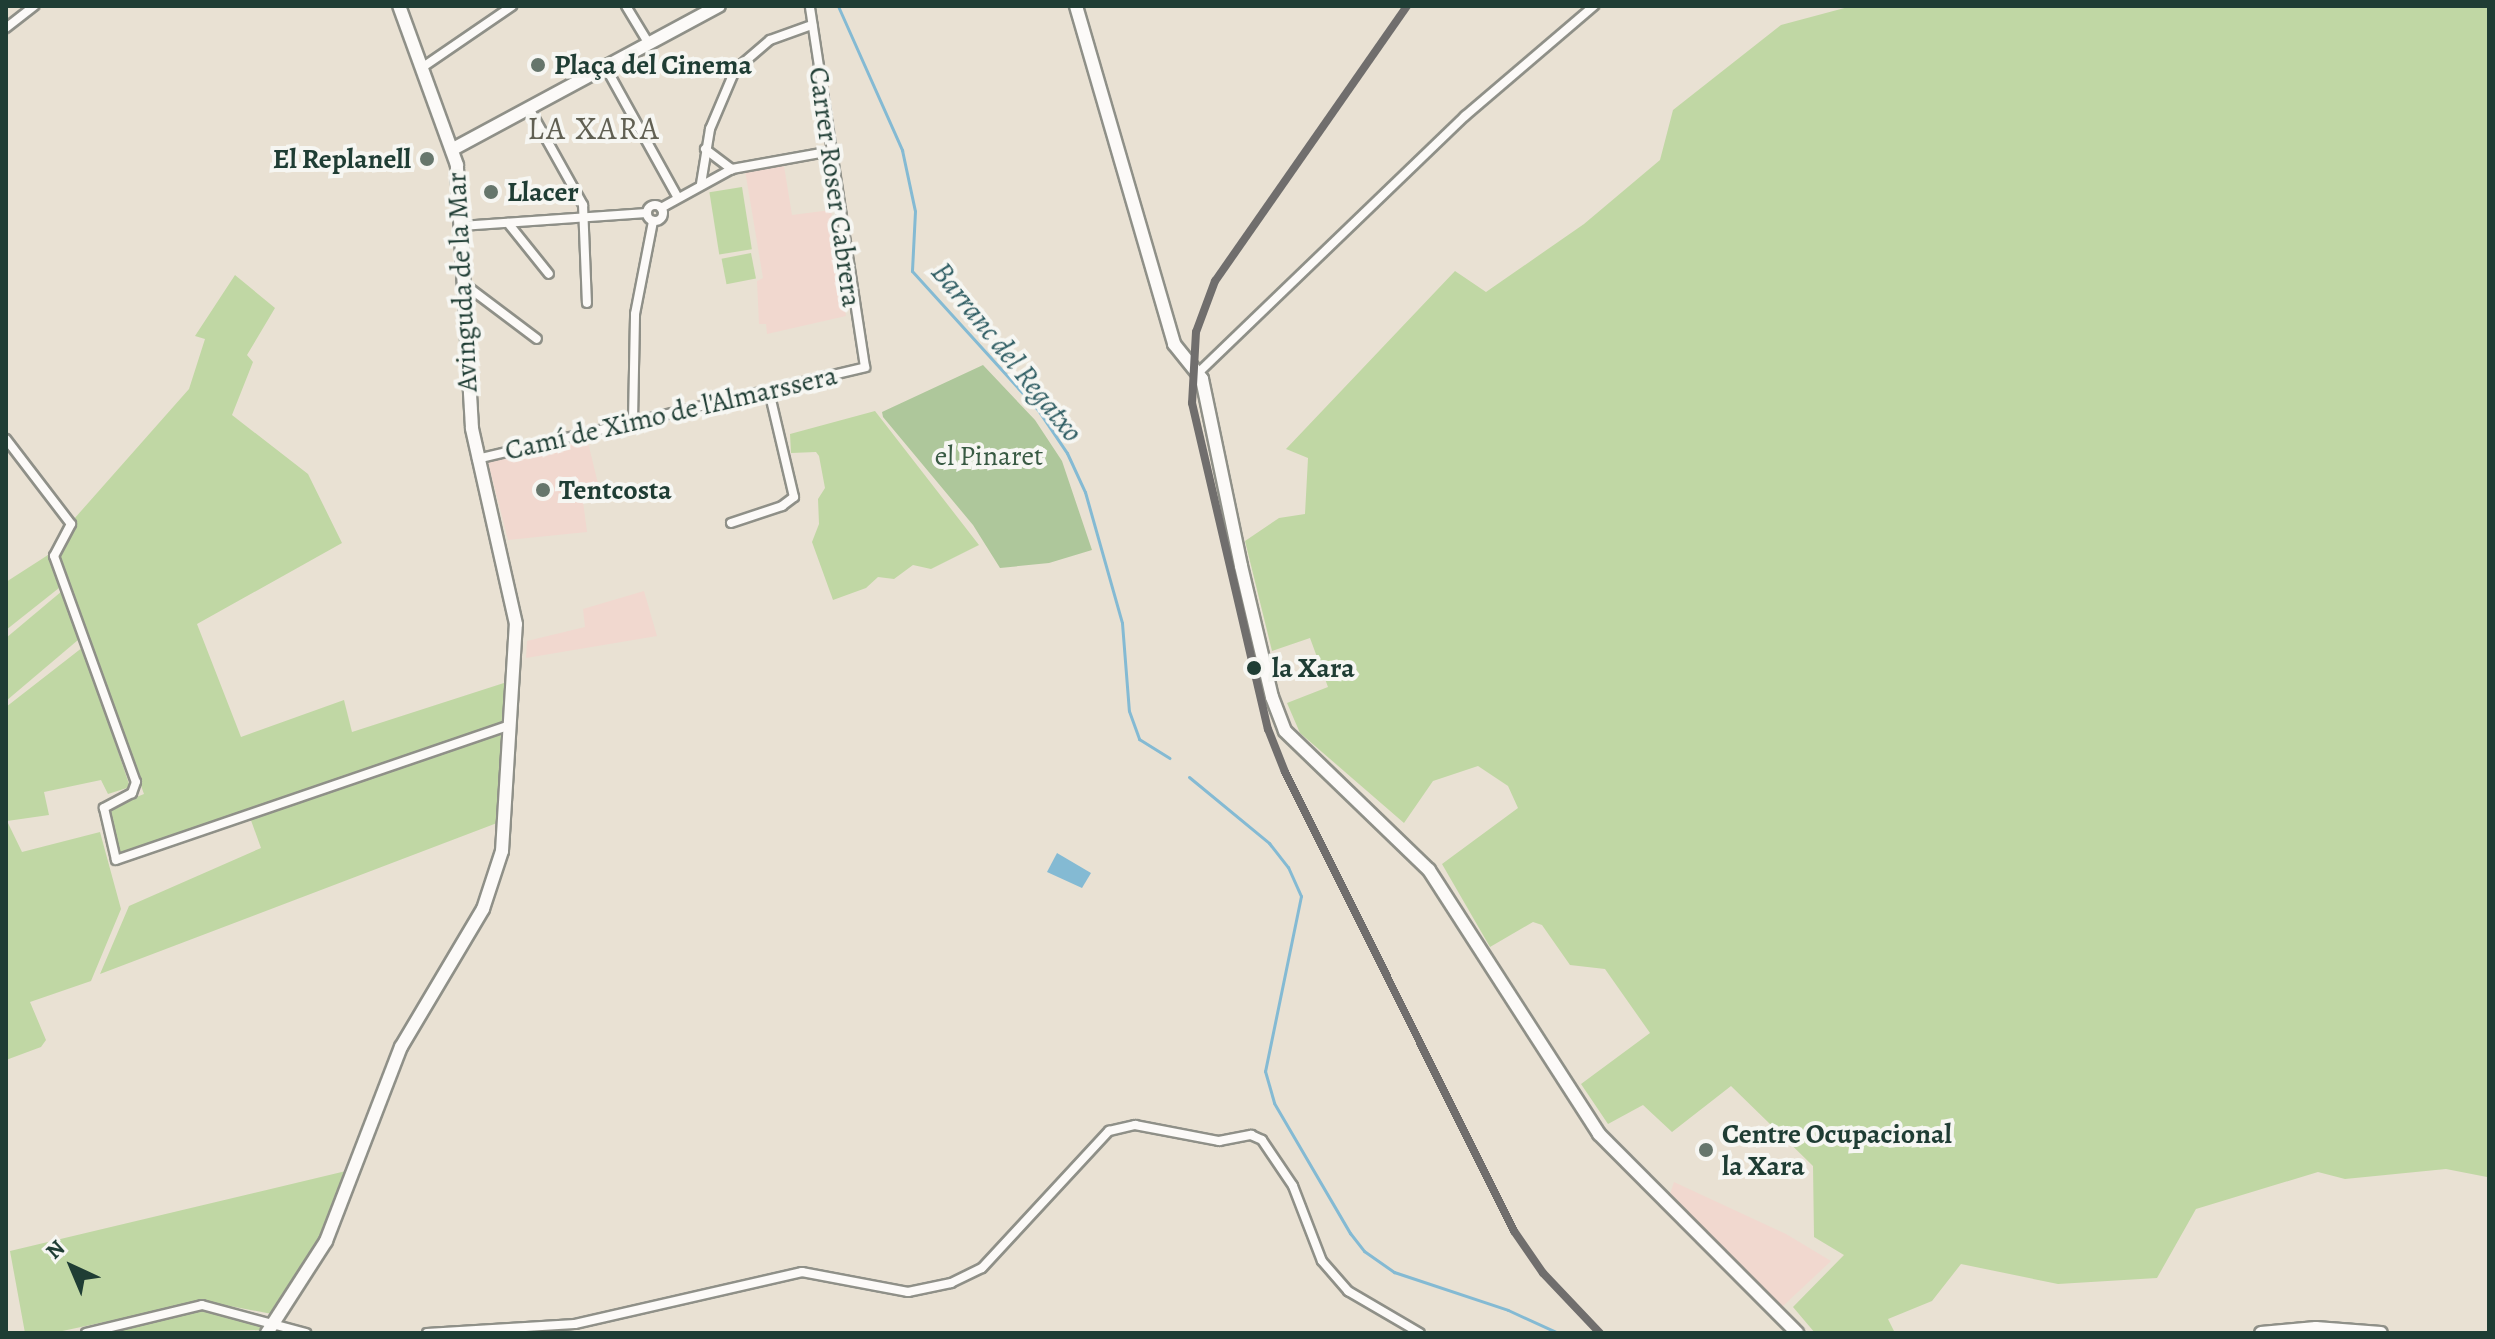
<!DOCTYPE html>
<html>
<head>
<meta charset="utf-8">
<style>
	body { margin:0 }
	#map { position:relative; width:2495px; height:1339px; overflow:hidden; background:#e9e1d3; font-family:Alegreya,serif }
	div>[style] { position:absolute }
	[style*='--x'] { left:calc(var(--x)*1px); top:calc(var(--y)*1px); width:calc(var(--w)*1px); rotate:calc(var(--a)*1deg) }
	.built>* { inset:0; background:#f1d8cf }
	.green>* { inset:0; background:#c0d7a4; transform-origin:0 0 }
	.forest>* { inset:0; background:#aec79b }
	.water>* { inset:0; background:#84bad3 }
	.stream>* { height:3px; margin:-1.5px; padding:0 1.5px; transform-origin:1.5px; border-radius:1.5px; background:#84bad3 }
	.roads { filter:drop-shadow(2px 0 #8f9088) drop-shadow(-2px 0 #8f9088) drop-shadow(0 2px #8f9088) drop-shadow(0 -2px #8f9088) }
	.minor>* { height:8px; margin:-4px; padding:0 4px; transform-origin:4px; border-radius:4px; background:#fcfaf8 }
	.minor>.ring { margin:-4px; padding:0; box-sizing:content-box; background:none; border:8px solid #fcfaf8; border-radius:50% }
	.secondary>* { height:12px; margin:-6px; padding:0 6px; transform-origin:6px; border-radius:6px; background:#fcfaf8 }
	.rail-1>* { height:8px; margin:-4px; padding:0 4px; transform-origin:4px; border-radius:4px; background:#706e6d }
	.dots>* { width:22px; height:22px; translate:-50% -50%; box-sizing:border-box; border:4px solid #f6f6f2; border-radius:50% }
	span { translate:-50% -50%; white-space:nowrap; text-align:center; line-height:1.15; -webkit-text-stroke:8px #f6f6f2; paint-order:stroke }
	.poi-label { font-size:28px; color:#1f3d34; font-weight:700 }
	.left { translate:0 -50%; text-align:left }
	.right { translate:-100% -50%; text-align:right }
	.street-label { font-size:28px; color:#1f3d34 }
	.park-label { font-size:28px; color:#385a43 }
	.stop-label { font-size:28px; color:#1f3d34; font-weight:700 }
	.water-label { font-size:30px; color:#305e64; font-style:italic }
	.quarter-label { font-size:32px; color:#616053; letter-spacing:2px }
	.frame { position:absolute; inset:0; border:8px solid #1f3d34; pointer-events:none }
	.north { position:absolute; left:32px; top:1227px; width:80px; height:80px; -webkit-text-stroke:6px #f6f6f2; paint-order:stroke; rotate:316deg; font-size:22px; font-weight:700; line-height:32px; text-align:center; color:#1f3d34 }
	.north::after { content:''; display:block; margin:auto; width:28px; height:36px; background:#1f3d34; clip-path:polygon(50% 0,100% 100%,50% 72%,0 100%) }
</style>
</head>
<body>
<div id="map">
	<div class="built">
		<div style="clip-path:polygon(784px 166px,792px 215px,831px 210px,846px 316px,767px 334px,766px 324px,759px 324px,757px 281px,763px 278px,745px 170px)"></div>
		<div style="clip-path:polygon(587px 438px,599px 488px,582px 493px,587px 532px,508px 540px,488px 462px)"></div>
		<div style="clip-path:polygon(644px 591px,657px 636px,526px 658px,527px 641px,585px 627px,583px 609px)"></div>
		<div style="clip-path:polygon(1674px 1182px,1786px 1234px,1831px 1261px,1782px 1307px,1670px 1194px)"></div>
	</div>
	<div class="green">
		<div style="clip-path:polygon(1852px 6px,2489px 6px,2487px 1177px,2446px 1169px,2345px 1179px,2318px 1172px,2196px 1209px,2157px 1278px,2058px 1284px,1961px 1264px,1932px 1301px,1888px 1319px,1895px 1333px,1815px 1333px,1793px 1307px,1844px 1255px,1814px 1237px,1813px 1166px,1731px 1086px,1672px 1132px,1643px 1105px,1608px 1124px,1581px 1084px,1650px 1033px,1605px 969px,1570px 965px,1542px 925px,1533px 922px,1490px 947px,1442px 864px,1518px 808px,1508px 786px,1478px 766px,1433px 781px,1404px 823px,1300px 733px,1287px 703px,1328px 687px,1310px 638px,1272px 651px,1245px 541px,1279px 518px,1305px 514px,1308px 458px,1286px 449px,1455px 271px,1486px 292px,1584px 224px,1660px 160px,1673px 110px,1781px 25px)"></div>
		<div style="left:742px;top:187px;width:63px;height:33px;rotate:81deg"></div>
		<div style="left:751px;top:253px;width:26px;height:30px;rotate:79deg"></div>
		<div style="clip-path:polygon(235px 275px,275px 308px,247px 355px,253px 362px,232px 415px,308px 474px,342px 543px,197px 624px,241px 737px,344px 700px,352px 732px,507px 682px,497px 823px,100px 974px,129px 906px,261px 848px,248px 812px,120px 855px,107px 809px,144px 794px,60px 562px,60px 551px,77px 525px,74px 519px,189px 389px,205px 339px,195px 336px)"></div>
		<div style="clip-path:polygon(875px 411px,979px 545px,931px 569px,913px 565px,894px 579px,878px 577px,866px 588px,833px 600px,812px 542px,819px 524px,818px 499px,825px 488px,819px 456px,816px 452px,791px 453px,790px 434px)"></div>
		<div style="clip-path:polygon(48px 555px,59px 588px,6px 630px,6px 582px)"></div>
		<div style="clip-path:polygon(62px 591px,78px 640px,6px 701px,6px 638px)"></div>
		<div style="clip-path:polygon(83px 647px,130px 787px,108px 794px,101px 780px,44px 792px,49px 815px,7px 821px,22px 852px,100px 832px,121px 909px,91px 981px,30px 1002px,46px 1040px,41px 1047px,6px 1060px,6px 707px)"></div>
		<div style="clip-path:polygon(346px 1171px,319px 1242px,272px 1314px,203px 1301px,53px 1333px,25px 1333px,10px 1251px)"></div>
		<div style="clip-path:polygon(203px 1309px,260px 1323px,261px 1330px,100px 1333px)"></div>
	</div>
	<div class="forest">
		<div style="clip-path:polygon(983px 365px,1035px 420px,1062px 461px,1092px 550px,1049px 563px,1000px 568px,973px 525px,883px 417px,882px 412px)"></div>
	</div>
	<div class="water">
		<div style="clip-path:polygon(1057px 853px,1091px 873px,1082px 888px,1047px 872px)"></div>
	</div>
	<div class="stream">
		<div style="--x:838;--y:6;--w:158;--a:66"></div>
		<div style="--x:902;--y:150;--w:62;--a:78"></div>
		<div style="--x:915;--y:211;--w:60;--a:92.9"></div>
		<div style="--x:912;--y:271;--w:188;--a:47.8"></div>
		<div style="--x:1038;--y:410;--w:52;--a:56"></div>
		<div style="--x:1067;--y:453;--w:43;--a:65.2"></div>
		<div style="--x:1085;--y:492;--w:136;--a:74.2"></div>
		<div style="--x:1122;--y:623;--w:88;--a:85.5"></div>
		<div style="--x:1129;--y:711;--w:30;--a:70"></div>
		<div style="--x:1139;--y:739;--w:36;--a:32"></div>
		<div style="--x:1189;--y:777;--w:104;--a:39.5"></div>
		<div style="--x:1269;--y:843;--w:31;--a:52"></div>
		<div style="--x:1288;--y:867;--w:32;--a:66"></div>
		<div style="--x:1301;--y:896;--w:179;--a:101.6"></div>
		<div style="--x:1265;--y:1071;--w:33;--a:74"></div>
		<div style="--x:1274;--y:1103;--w:151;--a:59.7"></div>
		<div style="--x:1350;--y:1233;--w:23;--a:52"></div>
		<div style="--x:1364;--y:1251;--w:37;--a:35"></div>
		<div style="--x:1394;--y:1272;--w:120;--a:18.4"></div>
		<div style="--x:1508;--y:1310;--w:55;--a:24.7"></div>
	</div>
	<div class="roads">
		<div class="minor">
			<div style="--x:626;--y:6;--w:44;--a:58.8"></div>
			<div style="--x:6;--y:28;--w:36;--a:-38"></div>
			<div style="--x:423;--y:67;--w:108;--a:-34.4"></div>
			<div style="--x:606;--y:68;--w:146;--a:61"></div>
			<div style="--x:530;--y:110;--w:109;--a:60.8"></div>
			<div style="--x:583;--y:205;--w:98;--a:87.7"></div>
			<div style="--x:705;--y:149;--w:34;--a:37"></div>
			<div style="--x:701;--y:184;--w:56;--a:-80.7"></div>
			<div style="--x:710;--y:129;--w:64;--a:-67"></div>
			<div style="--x:735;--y:70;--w:46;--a:-40.6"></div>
			<div style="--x:770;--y:40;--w:45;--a:-19.7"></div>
			<div class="ring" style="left:647px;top:205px;width:8px;height:8px"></div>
			<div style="--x:661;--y:208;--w:81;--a:-28.8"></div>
			<div style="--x:732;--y:169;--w:102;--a:-10.2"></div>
			<div style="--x:508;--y:223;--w:65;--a:51.2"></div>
			<div style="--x:461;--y:226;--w:186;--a:-4"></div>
			<div style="--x:464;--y:284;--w:91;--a:37"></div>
			<div style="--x:1198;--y:373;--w:371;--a:-43.9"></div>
			<div style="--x:1465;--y:116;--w:170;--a:-40.5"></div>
			<div style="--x:633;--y:421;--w:107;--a:-88.9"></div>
			<div style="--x:635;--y:314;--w:95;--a:-79"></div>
			<div style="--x:6;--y:439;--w:107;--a:52.6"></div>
			<div style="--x:71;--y:524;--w:36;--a:118"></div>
			<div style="--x:54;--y:556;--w:240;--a:70.1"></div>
			<div style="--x:136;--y:782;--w:12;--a:110"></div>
			<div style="--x:132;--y:793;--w:32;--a:152"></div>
			<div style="--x:104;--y:808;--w:53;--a:77"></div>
			<div style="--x:116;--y:860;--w:417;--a:-18.9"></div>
			<div style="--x:477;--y:459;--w:399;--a:-13.3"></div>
			<div style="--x:865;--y:367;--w:365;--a:-98.7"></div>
			<div style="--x:731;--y:523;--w:54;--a:-18.4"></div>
			<div style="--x:782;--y:506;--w:15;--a:-37"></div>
			<div style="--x:794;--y:497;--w:109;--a:-103.3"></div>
			<div style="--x:86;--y:1333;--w:119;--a:-13.6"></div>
			<div style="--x:202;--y:1305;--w:108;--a:15.1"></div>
			<div style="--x:427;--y:1333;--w:148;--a:-3.5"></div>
			<div style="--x:575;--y:1324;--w:233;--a:-12.9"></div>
			<div style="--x:802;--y:1272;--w:108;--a:10.7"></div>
			<div style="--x:908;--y:1292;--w:44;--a:-11.8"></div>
			<div style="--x:951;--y:1283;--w:34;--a:-26"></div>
			<div style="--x:982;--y:1268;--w:187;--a:-47.2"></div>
			<div style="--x:1109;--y:1131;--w:27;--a:-13"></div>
			<div style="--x:1135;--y:1125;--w:86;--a:10.8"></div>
			<div style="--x:1219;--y:1141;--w:33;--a:-11"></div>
			<div style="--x:1251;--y:1135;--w:12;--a:24"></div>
			<div style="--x:1262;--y:1140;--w:55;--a:56"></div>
			<div style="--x:1293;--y:1186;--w:80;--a:68.9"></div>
			<div style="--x:1322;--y:1261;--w:40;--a:49"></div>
			<div style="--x:1348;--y:1291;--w:83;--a:30.3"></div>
		</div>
		<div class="secondary">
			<div style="--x:1076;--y:6;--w:352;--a:73.8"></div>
			<div style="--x:1174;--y:344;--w:45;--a:51.3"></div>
			<div style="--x:1202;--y:379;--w:191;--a:78.2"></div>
			<div style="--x:1241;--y:566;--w:135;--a:76.7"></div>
			<div style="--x:1272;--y:697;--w:36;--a:69"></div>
			<div style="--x:1285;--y:731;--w:200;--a:44"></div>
			<div style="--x:1429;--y:870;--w:314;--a:57.2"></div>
			<div style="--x:1599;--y:1134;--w:281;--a:45.1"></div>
			<div style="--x:453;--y:149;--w:302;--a:-28.3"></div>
			<div style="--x:267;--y:1333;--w:109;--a:-57.3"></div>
			<div style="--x:326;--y:1241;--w:208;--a:-68.9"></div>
			<div style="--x:401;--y:1047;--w:161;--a:-59.3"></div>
			<div style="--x:483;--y:909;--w:61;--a:-71.9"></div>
			<div style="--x:502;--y:851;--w:227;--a:-86.5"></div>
			<div style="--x:516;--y:624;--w:201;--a:-102.7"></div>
			<div style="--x:472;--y:428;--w:263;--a:-93.3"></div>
			<div style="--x:457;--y:165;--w:169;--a:-110"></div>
			<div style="--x:2261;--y:1333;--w:55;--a:-5.2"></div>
			<div style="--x:2316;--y:1328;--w:65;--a:4.4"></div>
		</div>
	</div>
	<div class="rail-1">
		<div style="--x:1407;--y:6;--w:335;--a:124.9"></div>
		<div style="--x:1215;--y:281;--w:54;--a:110.4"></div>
		<div style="--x:1196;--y:332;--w:71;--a:93.2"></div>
		<div style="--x:1192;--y:403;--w:335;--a:76.9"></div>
		<div style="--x:1268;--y:729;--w:46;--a:68.4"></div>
		<div style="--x:1285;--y:772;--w:513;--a:63.48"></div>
		<div style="--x:1514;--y:1231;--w:51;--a:55.4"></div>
		<div style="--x:1543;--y:1273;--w:83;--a:46.5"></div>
	</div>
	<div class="dots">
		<div style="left:538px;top:65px;background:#66766c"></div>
		<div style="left:427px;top:159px;background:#66766c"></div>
		<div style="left:491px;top:192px;background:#66766c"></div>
		<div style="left:543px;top:490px;background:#66766c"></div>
		<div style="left:1254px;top:668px;background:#1f3d34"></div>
		<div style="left:1706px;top:1150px;background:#66766c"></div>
	</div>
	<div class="poi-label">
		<span class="left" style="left:554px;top:65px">Plaça del Cinema</span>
		<span class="right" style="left:411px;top:159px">El Replanell</span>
		<span class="left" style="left:507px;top:192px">Llacer</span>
		<span class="left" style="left:559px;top:490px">Tentcosta</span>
		<span class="left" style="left:1722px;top:1150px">Centre Ocupacional<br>la Xara</span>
	</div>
	<div class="street-label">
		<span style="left:835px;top:187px;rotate:82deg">Carrer Roser Cabrera</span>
		<span style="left:462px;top:282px;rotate:-93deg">Avinguda de la Mar</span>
		<span style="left:671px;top:413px;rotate:-13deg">Camí de Ximo de l'Almarssera</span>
	</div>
	<div class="park-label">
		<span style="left:989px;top:456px">el Pinaret</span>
	</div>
	<div class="stop-label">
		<span class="left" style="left:1272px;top:668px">la Xara</span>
	</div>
	<div class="water-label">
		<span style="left:1007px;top:352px;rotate:51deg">Barranc del Regatxo</span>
	</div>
	<div class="quarter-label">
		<span style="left:594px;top:128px">LA XARA</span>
	</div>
	<div class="frame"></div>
	<div class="north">N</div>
</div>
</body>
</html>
